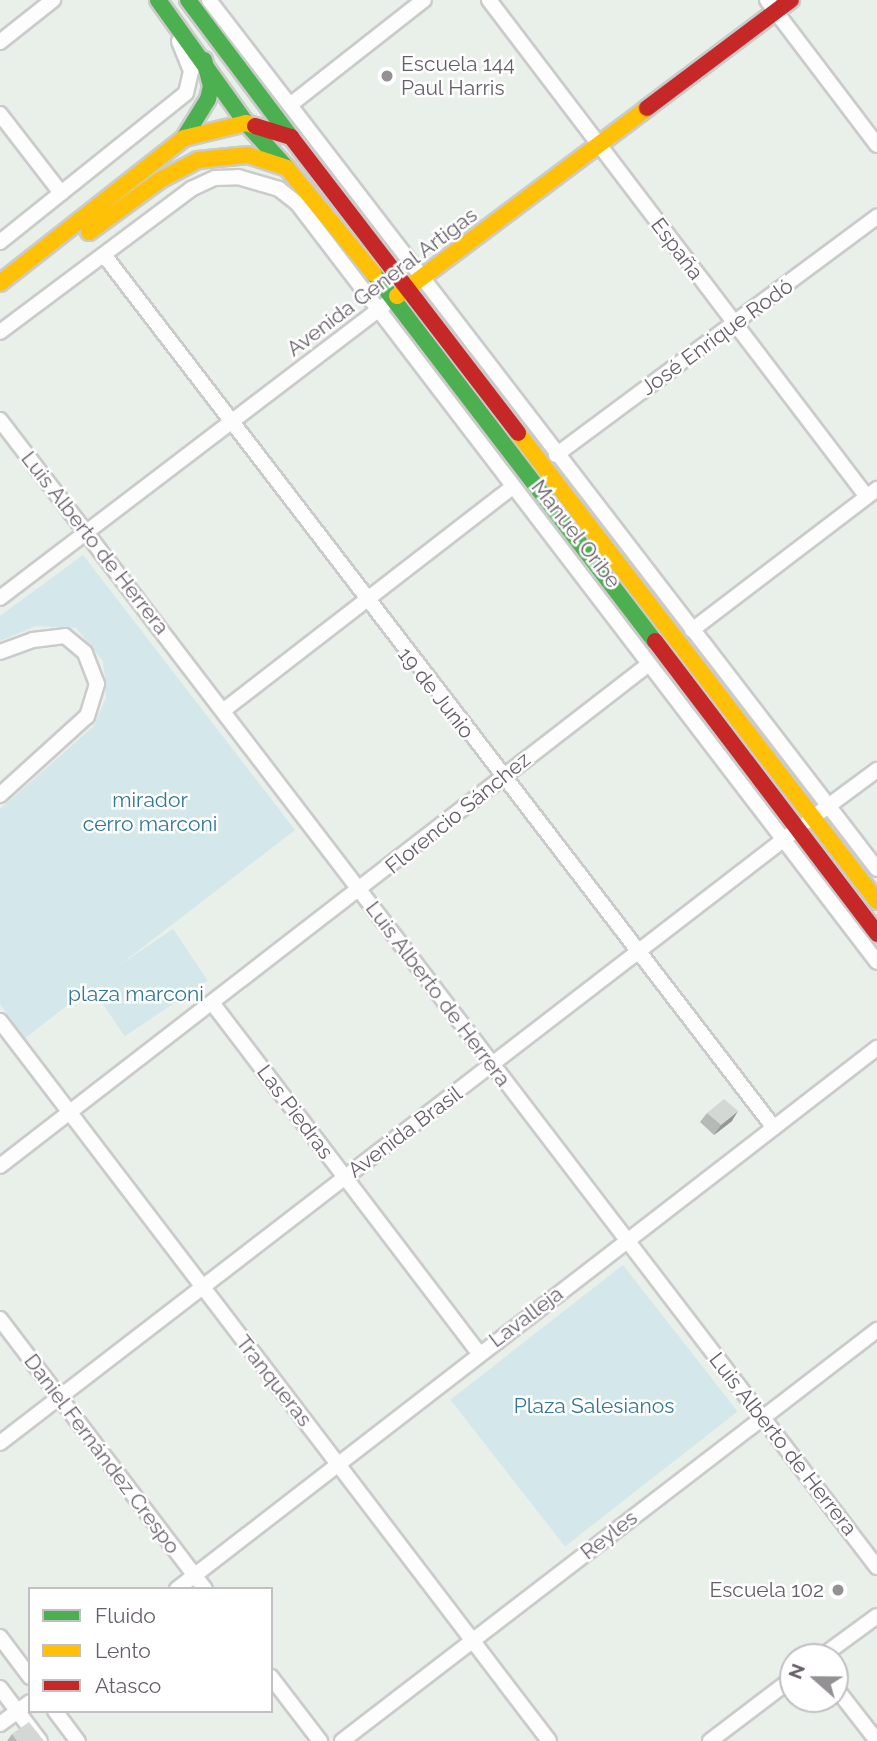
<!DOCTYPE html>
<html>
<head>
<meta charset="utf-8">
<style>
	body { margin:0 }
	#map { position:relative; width:877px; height:1741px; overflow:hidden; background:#e9efe9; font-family:Raleway,sans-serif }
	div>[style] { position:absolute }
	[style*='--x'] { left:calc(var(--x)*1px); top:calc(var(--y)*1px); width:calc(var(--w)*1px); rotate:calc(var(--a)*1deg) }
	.green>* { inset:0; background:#d4e7ea; transform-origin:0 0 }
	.roads { filter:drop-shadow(2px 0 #cacbca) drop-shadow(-2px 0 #cacbca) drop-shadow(0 2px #cacbca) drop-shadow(0 -2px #cacbca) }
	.street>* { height:14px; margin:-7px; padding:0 7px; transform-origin:7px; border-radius:7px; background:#fcfdfc }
	.fast>* { height:16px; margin:-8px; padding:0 8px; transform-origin:8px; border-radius:8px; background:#4caf50 }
	.slow>* { height:16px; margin:-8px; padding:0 8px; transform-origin:8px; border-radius:8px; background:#ffc107 }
	.jam>* { height:16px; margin:-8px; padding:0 8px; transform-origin:8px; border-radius:8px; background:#c62828 }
	.wall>* { inset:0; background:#b6bab6 }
	.shaded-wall>* { inset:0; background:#949794 }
	.building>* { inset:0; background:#d4d8d4 }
	.dots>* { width:19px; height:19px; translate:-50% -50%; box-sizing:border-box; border:4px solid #fff; border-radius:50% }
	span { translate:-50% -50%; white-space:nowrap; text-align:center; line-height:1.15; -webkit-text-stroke:5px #fff; paint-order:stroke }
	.poi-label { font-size:21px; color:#665e68 }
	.left { translate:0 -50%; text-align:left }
	.right { translate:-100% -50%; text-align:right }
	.street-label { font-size:21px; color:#665e68 }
	.park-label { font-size:21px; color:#327793 }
	.legend { position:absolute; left:28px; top:1587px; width:245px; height:126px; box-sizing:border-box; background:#fff; border:2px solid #c2bfc3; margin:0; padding:9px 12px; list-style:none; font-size:21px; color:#665e68 }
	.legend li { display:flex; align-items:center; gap:14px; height:35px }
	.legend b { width:35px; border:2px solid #c2bfc3 }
	.north { position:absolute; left:779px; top:1643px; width:70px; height:70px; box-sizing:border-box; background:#fff; border:2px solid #c2bfc3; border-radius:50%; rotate:291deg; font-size:19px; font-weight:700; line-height:28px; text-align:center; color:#665e68 }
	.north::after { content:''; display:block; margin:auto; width:24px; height:32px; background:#949195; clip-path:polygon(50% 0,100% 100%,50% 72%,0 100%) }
</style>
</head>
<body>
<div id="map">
	<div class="green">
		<div style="clip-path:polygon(83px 555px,295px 830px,25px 1038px,0 1004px,0 809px,94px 726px,106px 698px,105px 677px,103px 661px,76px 628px,36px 626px,0 641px,0 616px)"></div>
		<div style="left:173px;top:929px;width:62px;height:100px;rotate:56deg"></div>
		<div style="left:623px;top:1265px;width:186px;height:219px;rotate:52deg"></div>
	</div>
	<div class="roads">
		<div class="street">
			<div style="--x:209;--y:0;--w:1096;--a:52.45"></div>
			<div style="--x:489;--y:0;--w:624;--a:52.74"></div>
			<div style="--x:767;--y:0;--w:182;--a:52.8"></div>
			<div style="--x:0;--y:42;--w:68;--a:-38.4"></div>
			<div style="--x:290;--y:105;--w:170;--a:-38.1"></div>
			<div style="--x:0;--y:114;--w:100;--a:52.3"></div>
			<div style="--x:0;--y:242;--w:238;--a:-38.7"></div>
			<div style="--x:186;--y:93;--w:23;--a:-77"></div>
			<div style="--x:191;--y:71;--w:32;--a:-112"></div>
			<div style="--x:104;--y:255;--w:1100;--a:52.49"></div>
			<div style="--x:0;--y:332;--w:239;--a:-36.8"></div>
			<div style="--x:191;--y:189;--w:26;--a:-25"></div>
			<div style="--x:215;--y:178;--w:23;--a:-2"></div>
			<div style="--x:238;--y:177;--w:43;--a:16.3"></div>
			<div style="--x:279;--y:189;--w:23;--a:38"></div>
			<div style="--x:297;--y:203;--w:955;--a:52.61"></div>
			<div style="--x:0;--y:420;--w:1444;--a:52.6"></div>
			<div style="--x:556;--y:455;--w:400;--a:-36.6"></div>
			<div style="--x:0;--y:598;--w:484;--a:-37.3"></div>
			<div style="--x:692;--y:630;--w:233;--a:-37.3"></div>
			<div style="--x:0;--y:652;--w:35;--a:-20"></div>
			<div style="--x:33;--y:640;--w:32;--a:-7"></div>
			<div style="--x:65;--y:636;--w:26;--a:40"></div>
			<div style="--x:85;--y:653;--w:33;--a:69"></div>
			<div style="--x:97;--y:684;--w:34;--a:107"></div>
			<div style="--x:87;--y:716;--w:118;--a:137.8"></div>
			<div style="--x:224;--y:710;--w:365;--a:-37.7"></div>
			<div style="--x:808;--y:821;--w:86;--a:-36.5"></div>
			<div style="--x:213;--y:1004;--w:439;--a:52.7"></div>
			<div style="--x:0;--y:1021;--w:905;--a:52.67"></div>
			<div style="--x:0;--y:1166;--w:820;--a:-37.72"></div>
			<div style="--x:0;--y:1319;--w:339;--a:52.8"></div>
			<div style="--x:0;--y:1443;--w:1000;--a:-37.6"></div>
			<div style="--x:177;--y:1589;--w:885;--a:-37.7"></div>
			<div style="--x:0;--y:1637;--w:50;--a:53.1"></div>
			<div style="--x:821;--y:1657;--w:69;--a:-36.2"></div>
			<div style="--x:271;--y:1677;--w:81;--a:52.6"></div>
			<div style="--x:835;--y:1687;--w:68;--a:52.1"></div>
			<div style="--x:0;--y:1688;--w:66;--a:53"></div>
			<div style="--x:55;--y:1711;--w:38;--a:53"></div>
			<div style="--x:0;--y:1724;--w:37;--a:-36"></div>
			<div style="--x:342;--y:1741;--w:675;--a:-37.53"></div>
			<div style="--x:710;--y:1741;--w:104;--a:-37.2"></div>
		</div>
		<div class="fast">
			<div style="--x:158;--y:0;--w:151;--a:54.4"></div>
			<div style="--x:246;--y:123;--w:61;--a:47.7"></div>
			<div style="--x:188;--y:0;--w:171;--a:53.1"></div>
			<div style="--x:184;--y:138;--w:46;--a:-58.4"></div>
			<div style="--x:208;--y:99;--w:13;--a:-77"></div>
			<div style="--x:211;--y:86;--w:27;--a:-105"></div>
			<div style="--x:374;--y:274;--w:462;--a:52.6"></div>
		</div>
		<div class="slow">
			<div style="--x:89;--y:232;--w:88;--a:-36.2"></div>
			<div style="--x:160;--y:180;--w:43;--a:-27.8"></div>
			<div style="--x:198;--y:160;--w:50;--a:-5.7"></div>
			<div style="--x:248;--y:155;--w:41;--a:18.4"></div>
			<div style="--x:287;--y:168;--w:137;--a:50.6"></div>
			<div style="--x:0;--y:283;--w:234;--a:-38.2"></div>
			<div style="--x:184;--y:138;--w:64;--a:-13.6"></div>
			<div style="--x:246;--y:123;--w:9;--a:18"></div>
			<div style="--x:397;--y:296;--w:313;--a:-36.9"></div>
			<div style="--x:518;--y:433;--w:590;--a:52.51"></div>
		</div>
		<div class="jam">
			<div style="--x:647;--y:108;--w:180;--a:-36.9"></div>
			<div style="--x:255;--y:126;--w:38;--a:17"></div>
			<div style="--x:291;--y:137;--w:373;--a:52.5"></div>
			<div style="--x:655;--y:641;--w:368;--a:52.8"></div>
		</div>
	</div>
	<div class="wall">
		<div style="clip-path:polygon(707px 1113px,732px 1121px,714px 1135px,700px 1122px)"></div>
		<div style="clip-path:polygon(12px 1734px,44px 1741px,7px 1741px)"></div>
	</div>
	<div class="shaded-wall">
		<div style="clip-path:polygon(738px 1111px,732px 1121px,714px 1135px,721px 1125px)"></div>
	</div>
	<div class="building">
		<div style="clip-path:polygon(724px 1099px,738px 1111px,721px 1125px,707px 1113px)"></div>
		<div style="clip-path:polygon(29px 1722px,44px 1741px,17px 1741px,12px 1734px)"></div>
	</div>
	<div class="dots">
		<div style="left:387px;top:76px;background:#949195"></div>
		<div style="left:838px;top:1590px;background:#949195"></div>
	</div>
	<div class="poi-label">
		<span class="left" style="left:401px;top:76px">Escuela 144<br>Paul Harris</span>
		<span class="right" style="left:824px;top:1590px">Escuela 102</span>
	</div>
	<div class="street-label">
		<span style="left:677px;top:249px;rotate:53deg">España</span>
		<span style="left:382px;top:282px;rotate:-37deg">Avenida General Artigas</span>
		<span style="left:717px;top:337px;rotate:-36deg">José Enrique Rodó</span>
		<span style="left:576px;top:534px;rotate:52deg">Manuel Oribe</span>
		<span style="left:95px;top:543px;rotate:52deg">Luis Alberto de Herrera</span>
		<span style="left:436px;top:693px;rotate:52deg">19 de Junio</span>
		<span style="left:458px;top:813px;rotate:-39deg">Florencio Sánchez</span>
		<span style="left:438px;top:994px;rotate:53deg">Luis Alberto de Herrera</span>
		<span style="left:295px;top:1112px;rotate:53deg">Las Piedras</span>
		<span style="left:405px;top:1132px;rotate:-37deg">Avenida Brasil</span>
		<span style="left:526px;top:1317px;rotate:-37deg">Lavalleja</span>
		<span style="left:274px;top:1381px;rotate:52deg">Tranqueras</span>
		<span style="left:783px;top:1444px;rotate:52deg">Luis Alberto de Herrera</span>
		<span style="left:102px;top:1454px;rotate:53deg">Daniel Fernández Crespo</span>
		<span style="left:609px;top:1535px;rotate:-38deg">Reyles</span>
	</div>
	<div class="park-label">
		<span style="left:150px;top:812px">mirador<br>cerro marconi</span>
		<span style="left:136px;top:994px">plaza marconi</span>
		<span style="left:594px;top:1406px">Plaza Salesianos</span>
	</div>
	<ul class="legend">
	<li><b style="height:9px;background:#4caf50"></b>Fluido</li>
	<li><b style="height:9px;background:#ffc107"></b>Lento</li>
	<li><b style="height:9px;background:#c62828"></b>Atasco</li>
	</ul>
	<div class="north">N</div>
</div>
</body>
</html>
